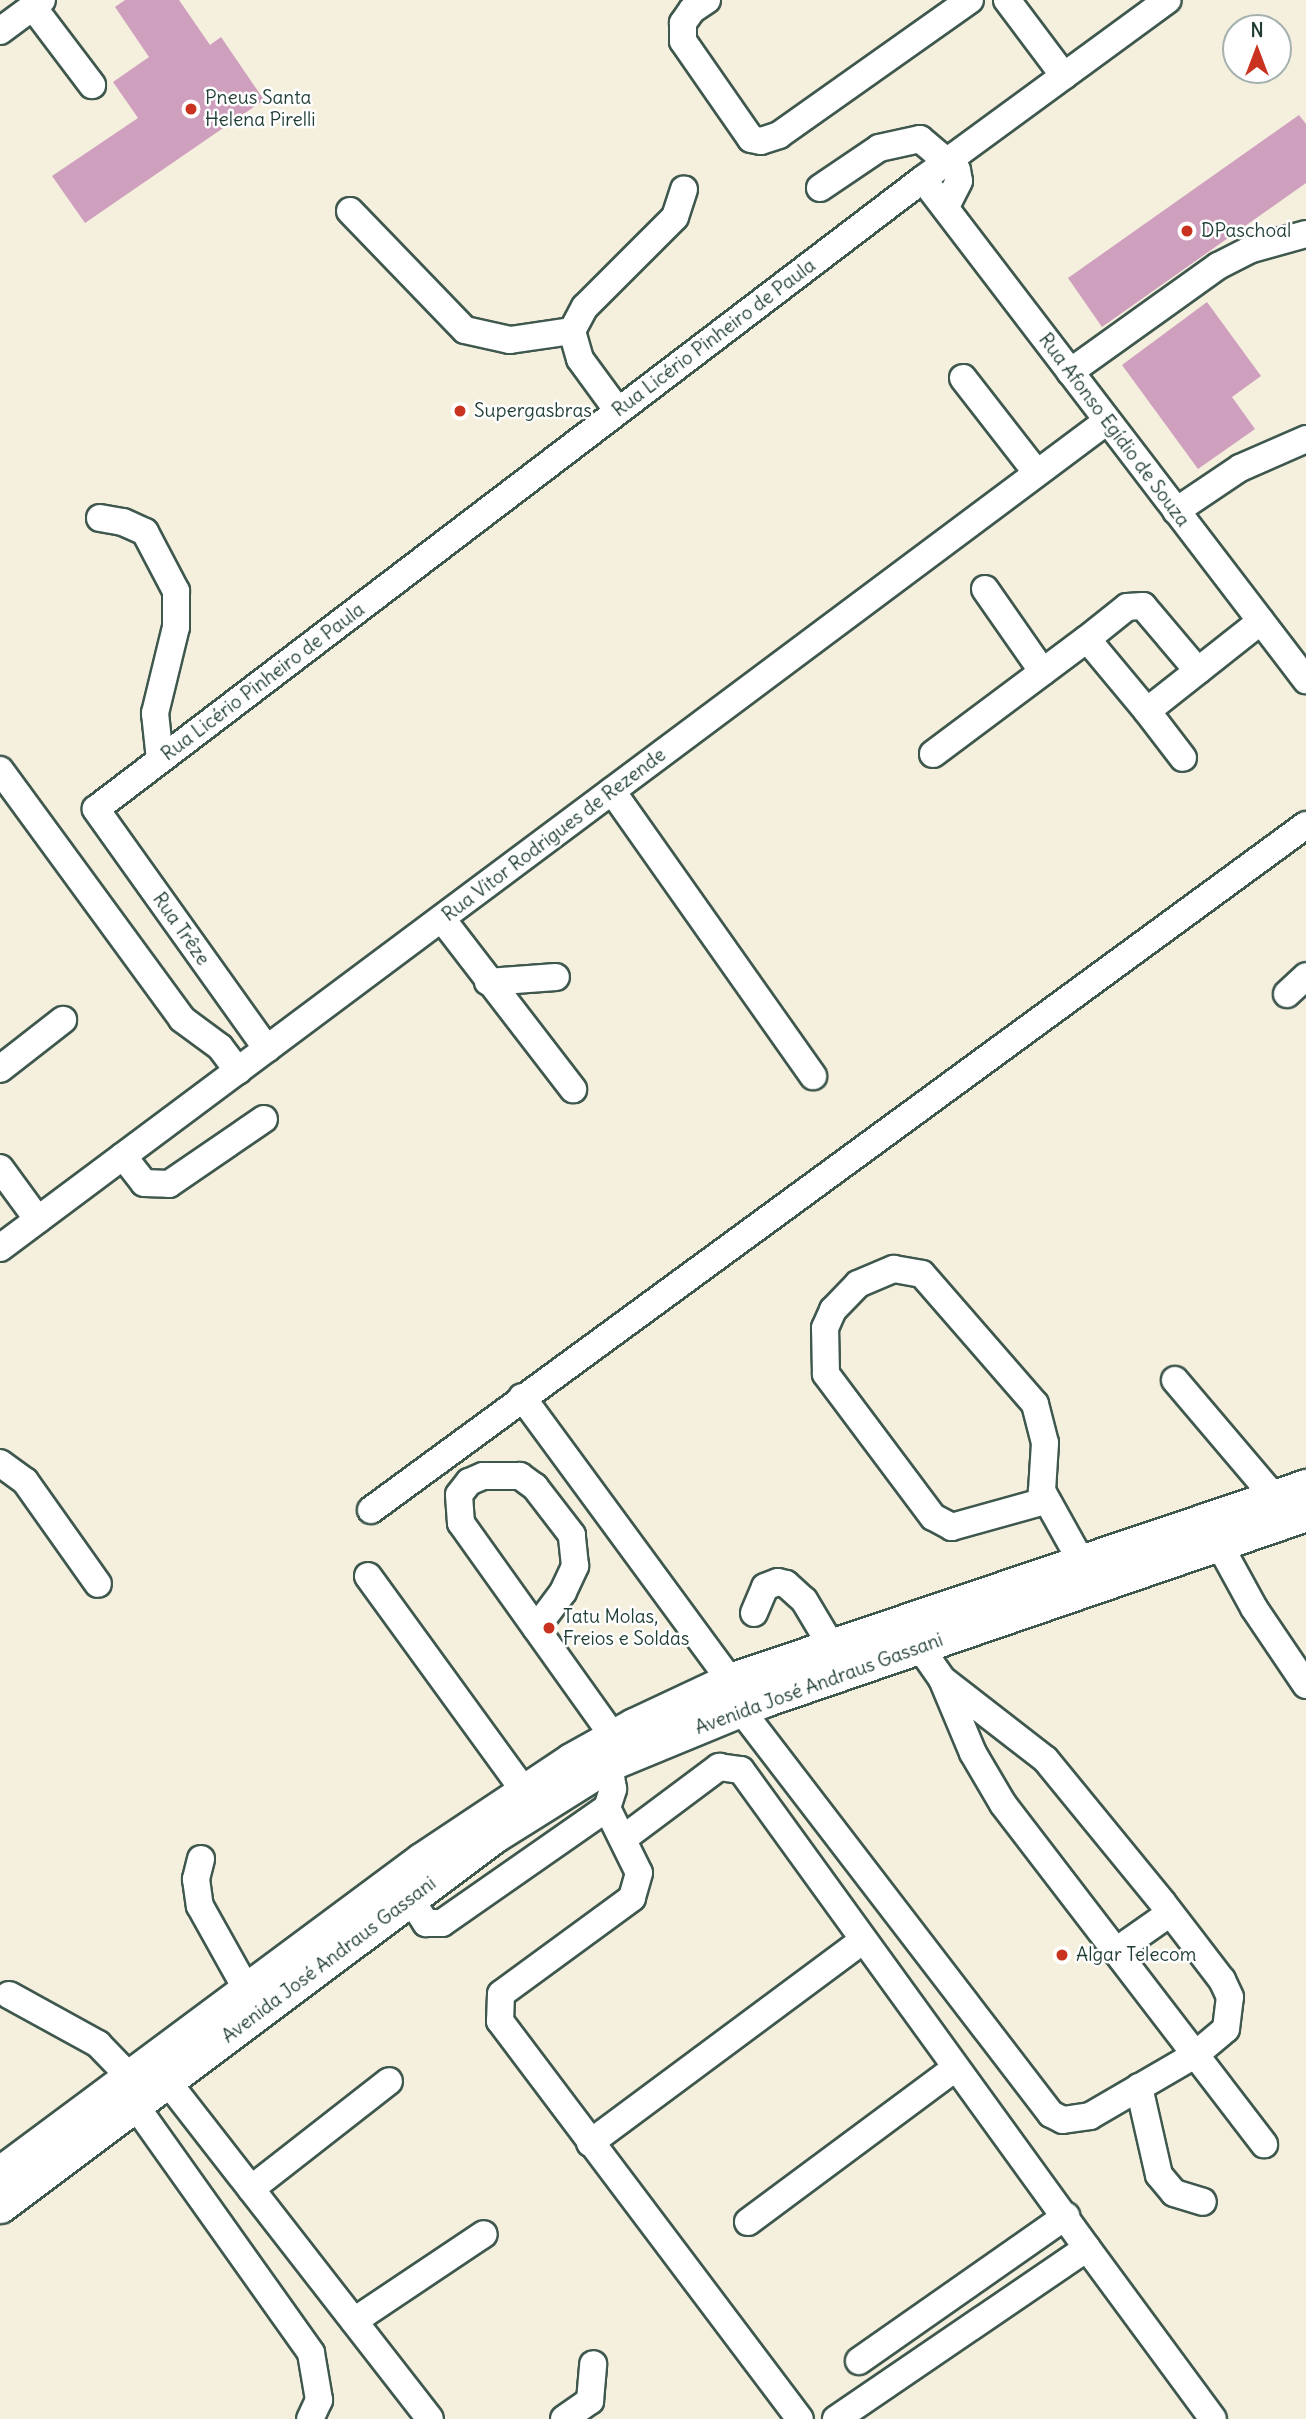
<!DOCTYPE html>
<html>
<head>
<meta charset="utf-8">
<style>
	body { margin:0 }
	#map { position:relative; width:1306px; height:2419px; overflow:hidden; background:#f5efde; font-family:Delius,sans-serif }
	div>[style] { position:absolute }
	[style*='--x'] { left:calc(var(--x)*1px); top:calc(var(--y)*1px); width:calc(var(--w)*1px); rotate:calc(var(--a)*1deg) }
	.building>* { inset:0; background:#cfa0be }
	.roads { filter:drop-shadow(2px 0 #3f584e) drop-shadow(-2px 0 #3f584e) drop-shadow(0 2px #3f584e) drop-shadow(0 -2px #3f584e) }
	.minor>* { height:26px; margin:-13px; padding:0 13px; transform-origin:13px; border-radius:13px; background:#fff }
	.major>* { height:33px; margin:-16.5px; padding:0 16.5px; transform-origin:16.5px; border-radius:16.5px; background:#fff }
	.dots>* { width:19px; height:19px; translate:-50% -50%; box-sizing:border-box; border:4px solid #fff; border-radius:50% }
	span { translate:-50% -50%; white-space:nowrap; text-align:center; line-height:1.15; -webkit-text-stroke:5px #fff; paint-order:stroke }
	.poi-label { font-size:19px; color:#1f3d34 }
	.left { translate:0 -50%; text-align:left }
	.street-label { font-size:19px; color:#1f3d34 }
	.north { position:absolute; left:1222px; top:14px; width:70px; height:70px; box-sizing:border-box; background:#fff; border:2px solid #a5b1ae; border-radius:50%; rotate:0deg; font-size:19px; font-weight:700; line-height:28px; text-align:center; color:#1f3d34 }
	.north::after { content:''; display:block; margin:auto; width:24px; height:32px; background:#c8321e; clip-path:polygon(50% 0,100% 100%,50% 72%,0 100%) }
</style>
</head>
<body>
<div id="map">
	<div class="building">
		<div style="clip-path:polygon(125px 0,179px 0,210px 45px,221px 37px,264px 100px,85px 223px,52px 176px,138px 118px,113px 82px,149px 57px,115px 7px)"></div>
		<div style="clip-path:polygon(1299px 115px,1306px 124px,1306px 183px,1102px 327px,1068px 278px)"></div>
		<div style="clip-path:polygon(1207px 302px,1261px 376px,1232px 397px,1255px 429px,1198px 469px,1122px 365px)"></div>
	</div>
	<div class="roads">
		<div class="minor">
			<div style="--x:707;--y:0;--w:18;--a:146"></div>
			<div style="--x:692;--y:10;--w:16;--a:125"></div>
			<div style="--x:683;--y:23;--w:18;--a:90"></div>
			<div style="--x:683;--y:41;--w:119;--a:55.2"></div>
			<div style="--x:751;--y:139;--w:10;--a:11"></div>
			<div style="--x:761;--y:141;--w:19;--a:-18"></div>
			<div style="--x:779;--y:135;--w:234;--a:-35.3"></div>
			<div style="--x:1007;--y:0;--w:95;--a:53.1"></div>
			<div style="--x:33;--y:7;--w:98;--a:52.9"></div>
			<div style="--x:0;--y:31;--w:52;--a:-36.4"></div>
			<div style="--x:923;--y:179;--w:631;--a:52.6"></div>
			<div style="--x:820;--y:188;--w:71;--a:-34.1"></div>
			<div style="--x:879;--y:148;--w:42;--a:-12.4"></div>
			<div style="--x:920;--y:139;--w:48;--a:40"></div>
			<div style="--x:957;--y:170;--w:11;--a:80"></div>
			<div style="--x:959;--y:181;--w:30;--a:117"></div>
			<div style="--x:350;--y:211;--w:165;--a:46"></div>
			<div style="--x:465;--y:330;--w:46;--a:12.5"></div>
			<div style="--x:510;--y:340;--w:63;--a:-8.3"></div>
			<div style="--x:1070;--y:372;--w:182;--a:-35.6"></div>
			<div style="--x:1218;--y:266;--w:38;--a:-27"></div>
			<div style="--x:1252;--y:249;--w:56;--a:-15.5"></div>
			<div style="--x:963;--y:378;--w:120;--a:52.1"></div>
			<div style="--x:618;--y:411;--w:64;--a:-126.2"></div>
			<div style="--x:580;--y:359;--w:29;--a:-106"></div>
			<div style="--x:572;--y:331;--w:27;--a:-62"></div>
			<div style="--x:585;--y:307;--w:127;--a:-45"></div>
			<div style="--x:675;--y:217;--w:29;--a:-72"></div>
			<div style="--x:1176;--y:511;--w:77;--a:-33.9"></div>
			<div style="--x:1240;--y:468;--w:72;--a:-23.7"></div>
			<div style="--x:100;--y:518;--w:23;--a:10"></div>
			<div style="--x:123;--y:522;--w:24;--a:24"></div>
			<div style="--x:145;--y:532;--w:67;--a:62.3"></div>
			<div style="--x:176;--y:591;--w:36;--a:90"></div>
			<div style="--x:176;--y:627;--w:89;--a:103.7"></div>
			<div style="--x:155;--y:713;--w:47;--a:83.9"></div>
			<div style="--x:985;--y:589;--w:101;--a:55.1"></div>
			<div style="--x:1087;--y:639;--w:51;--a:-38.7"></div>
			<div style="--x:1127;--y:607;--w:16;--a:-4"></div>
			<div style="--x:1143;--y:606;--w:85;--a:49.8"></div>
			<div style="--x:1147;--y:711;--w:59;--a:52.5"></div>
			<div style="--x:933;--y:754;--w:192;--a:-36.8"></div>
			<div style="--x:1087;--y:639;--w:94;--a:50.2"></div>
			<div style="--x:1147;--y:711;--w:145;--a:-38.3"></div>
			<div style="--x:0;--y:770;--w:308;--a:53.8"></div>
			<div style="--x:182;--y:1019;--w:47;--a:36.4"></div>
			<div style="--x:220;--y:1047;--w:30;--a:53"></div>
			<div style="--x:612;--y:791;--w:349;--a:54.8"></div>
			<div style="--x:442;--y:919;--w:215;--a:52.4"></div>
			<div style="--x:488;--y:982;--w:68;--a:-4.2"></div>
			<div style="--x:1287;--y:994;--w:26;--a:-43"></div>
			<div style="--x:267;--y:1049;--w:295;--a:-125.5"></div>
			<div style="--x:96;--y:809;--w:1040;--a:-37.3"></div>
			<div style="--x:923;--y:179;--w:303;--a:-36.2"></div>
			<div style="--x:0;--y:1069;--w:80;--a:-37.9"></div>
			<div style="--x:123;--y:1156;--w:34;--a:52"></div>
			<div style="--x:144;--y:1183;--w:25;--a:2"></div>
			<div style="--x:169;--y:1184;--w:115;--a:-34.4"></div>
			<div style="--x:0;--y:1168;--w:64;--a:53.8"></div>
			<div style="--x:0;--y:1248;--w:1382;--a:-36.76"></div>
			<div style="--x:1175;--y:1380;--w:155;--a:49.7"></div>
			<div style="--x:522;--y:1397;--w:351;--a:53.7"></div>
			<div style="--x:0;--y:1463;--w:31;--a:36"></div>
			<div style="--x:25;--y:1481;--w:126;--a:54.7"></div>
			<div style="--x:1045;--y:1501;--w:97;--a:164.4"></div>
			<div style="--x:952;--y:1527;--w:21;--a:-152"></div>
			<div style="--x:933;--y:1517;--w:179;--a:-126.8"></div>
			<div style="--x:826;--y:1374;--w:46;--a:-91.2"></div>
			<div style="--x:825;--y:1328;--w:20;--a:-66"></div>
			<div style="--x:833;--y:1310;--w:36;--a:-46"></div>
			<div style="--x:858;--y:1284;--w:39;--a:-23"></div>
			<div style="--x:894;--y:1269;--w:28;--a:10"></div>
			<div style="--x:922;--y:1274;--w:172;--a:49"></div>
			<div style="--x:1035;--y:1404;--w:40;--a:75.6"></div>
			<div style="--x:1045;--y:1443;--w:48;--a:93.6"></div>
			<div style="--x:1042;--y:1491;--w:82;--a:60.9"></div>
			<div style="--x:371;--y:1510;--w:1159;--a:-36.23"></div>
			<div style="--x:1219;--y:1544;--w:73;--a:61.3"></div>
			<div style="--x:1254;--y:1608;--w:93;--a:56"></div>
			<div style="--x:368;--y:1576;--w:266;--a:54"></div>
			<div style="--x:754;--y:1613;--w:28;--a:-67"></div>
			<div style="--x:765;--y:1587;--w:14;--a:-21"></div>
			<div style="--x:778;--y:1582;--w:8;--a:14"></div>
			<div style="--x:786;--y:1584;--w:24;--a:42"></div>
			<div style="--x:804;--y:1600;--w:55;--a:59.2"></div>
			<div style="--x:536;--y:1628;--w:45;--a:-53.1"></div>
			<div style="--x:563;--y:1592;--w:29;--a:-65"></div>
			<div style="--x:575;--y:1566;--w:31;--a:-96"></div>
			<div style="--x:572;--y:1535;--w:61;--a:-127.6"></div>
			<div style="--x:535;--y:1487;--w:19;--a:-144"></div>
			<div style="--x:520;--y:1476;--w:37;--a:180"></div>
			<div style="--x:483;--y:1476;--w:15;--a:157"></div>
			<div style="--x:469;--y:1482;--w:16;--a:128"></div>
			<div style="--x:459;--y:1495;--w:28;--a:86"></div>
			<div style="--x:461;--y:1523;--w:262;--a:54.5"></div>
			<div style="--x:919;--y:1646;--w:40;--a:55.1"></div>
			<div style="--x:942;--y:1679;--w:80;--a:67.3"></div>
			<div style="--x:973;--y:1753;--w:59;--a:59.5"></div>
			<div style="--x:1003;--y:1804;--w:429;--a:52.5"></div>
			<div style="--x:741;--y:1710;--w:509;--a:52.5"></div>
			<div style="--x:1051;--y:2114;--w:13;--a:27"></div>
			<div style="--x:1063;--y:2120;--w:27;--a:-8"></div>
			<div style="--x:1090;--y:2116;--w:121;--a:-30.2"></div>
			<div style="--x:1195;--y:2055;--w:40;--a:-40"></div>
			<div style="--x:1226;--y:2029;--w:32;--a:-83"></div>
			<div style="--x:1230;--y:1997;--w:19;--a:-115"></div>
			<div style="--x:1222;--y:1980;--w:97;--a:-127.5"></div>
			<div style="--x:1163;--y:1903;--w:186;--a:-129.3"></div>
			<div style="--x:1045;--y:1759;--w:130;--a:-142.2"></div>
			<div style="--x:607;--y:1808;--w:72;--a:63.8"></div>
			<div style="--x:639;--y:1873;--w:26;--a:106"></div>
			<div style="--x:632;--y:1898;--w:162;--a:143.8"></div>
			<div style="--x:501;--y:1994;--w:27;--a:92"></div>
			<div style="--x:500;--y:2021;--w:498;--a:53"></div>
			<div style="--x:624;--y:1838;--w:119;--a:-36.8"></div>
			<div style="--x:719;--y:1767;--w:22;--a:8"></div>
			<div style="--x:741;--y:1770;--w:590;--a:54.1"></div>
			<div style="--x:1087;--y:2248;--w:304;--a:145.7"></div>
			<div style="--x:201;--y:1859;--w:21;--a:104"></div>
			<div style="--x:196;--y:1879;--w:27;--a:82"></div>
			<div style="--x:200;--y:1906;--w:98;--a:60.8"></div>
			<div style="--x:400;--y:1883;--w:48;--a:57"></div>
			<div style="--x:426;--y:1923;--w:16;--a:0"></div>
			<div style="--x:442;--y:1923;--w:201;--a:-34.9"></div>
			<div style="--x:607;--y:1808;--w:20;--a:-72"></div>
			<div style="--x:613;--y:1789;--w:25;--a:-99"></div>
			<div style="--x:1116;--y:1951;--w:66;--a:-35.1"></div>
			<div style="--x:9;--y:1995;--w:102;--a:28.8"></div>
			<div style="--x:98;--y:2044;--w:47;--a:45.9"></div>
			<div style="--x:167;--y:2081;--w:428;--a:52.1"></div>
			<div style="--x:1139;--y:2087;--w:90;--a:77.2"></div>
			<div style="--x:1159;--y:2175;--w:23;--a:50"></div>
			<div style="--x:1174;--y:2193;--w:30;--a:17"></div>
			<div style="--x:135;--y:2105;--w:304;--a:54.6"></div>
			<div style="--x:311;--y:2353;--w:48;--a:80.3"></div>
			<div style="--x:319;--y:2400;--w:21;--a:115"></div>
			<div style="--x:590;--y:2143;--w:340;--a:-36.6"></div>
			<div style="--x:251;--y:2189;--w:175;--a:-38"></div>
			<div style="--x:748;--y:2222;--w:258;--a:-36.6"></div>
			<div style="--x:1087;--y:2248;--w:212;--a:53.6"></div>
			<div style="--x:354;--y:2321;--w:156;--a:-33.8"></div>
			<div style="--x:859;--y:2361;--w:253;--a:-35"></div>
			<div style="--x:564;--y:2419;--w:32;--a:-35"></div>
			<div style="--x:590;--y:2401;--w:37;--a:-85"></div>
		</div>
		<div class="major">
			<div style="--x:0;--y:2173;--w:525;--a:-36.63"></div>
			<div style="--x:421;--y:1860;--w:180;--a:-33.7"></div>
			<div style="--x:571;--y:1760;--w:72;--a:-29.1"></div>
			<div style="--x:634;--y:1725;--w:106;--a:-25.1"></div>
			<div style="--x:730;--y:1680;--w:608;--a:-18.61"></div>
			<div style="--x:0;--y:2206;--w:617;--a:-36.83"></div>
			<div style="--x:494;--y:1836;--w:136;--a:-32.1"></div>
			<div style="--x:609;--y:1764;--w:171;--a:-22.4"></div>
			<div style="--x:767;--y:1699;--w:570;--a:-18.94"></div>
		</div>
	</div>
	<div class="dots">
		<div style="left:191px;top:109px;background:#c8321e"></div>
		<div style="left:1187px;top:231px;background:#c8321e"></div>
		<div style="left:460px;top:411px;background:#c8321e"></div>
		<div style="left:549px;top:1628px;background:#c8321e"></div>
		<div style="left:1062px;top:1955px;background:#c8321e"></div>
	</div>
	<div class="poi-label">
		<span class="left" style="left:205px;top:109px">Pneus Santa<br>Helena Pirelli</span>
		<span class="left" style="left:1201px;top:231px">DPaschoal</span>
		<span class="left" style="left:474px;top:411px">Supergasbras</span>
		<span class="left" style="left:563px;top:1628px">Tatu Molas,<br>Freios e Soldas</span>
		<span class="left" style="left:1076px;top:1955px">Algar Telecom</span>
	</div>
	<div class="street-label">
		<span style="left:714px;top:338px;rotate:-37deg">Rua Licério Pinheiro de Paula</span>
		<span style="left:1114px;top:430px;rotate:53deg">Rua Afonso Egídio de Souza</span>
		<span style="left:263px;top:682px;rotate:-37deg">Rua Licério Pinheiro de Paula</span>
		<span style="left:554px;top:835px;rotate:-37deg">Rua Vitor Rodrigues de Rezende</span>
		<span style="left:181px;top:929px;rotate:55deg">Rua Trêze</span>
		<span style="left:819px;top:1684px;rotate:-20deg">Avenida José Andraus Gassani</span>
		<span style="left:329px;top:1960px;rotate:-37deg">Avenida José Andraus Gassani</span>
	</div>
	<div class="north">N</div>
</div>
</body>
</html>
